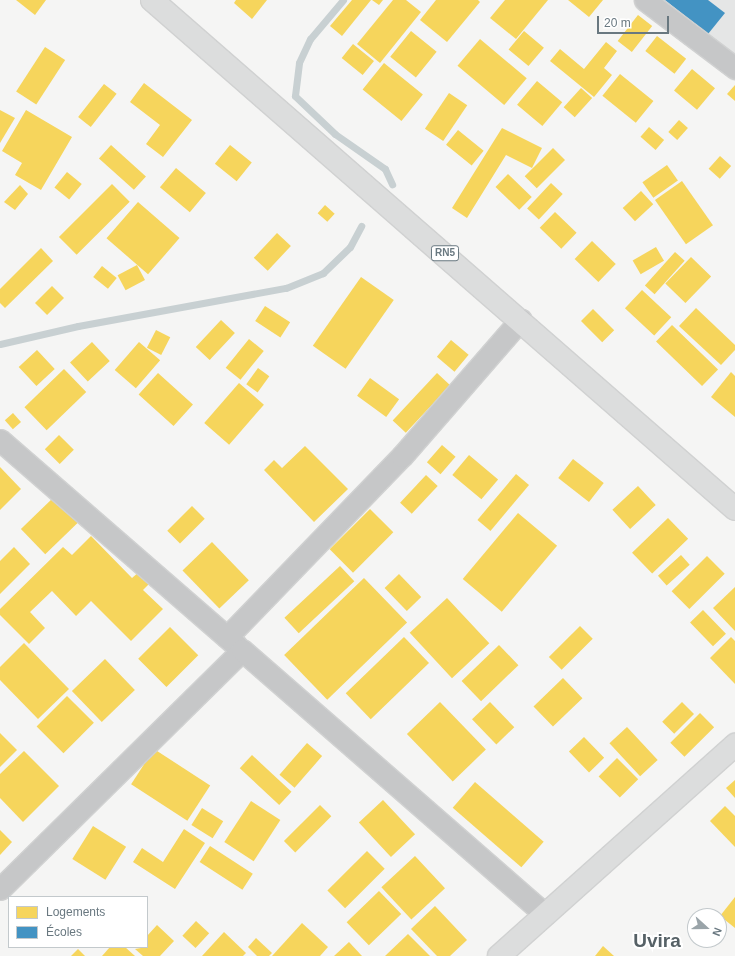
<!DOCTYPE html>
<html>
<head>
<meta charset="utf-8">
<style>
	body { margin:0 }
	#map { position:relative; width:735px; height:956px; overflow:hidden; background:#f5f5f4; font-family:Arial,sans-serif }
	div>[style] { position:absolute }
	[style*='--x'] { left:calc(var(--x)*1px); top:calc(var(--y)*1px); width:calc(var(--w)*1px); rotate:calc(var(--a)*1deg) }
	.built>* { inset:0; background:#e5e6e6 }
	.homes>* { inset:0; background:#f6d55c; transform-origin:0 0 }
	.schools>* { inset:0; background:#4393c3 }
	.stream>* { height:7px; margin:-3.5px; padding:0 3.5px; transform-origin:3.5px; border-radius:3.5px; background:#c8d0d2 }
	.roads { filter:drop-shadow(1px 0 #d0d1d1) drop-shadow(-1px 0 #d0d1d1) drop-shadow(0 1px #d0d1d1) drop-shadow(0 -1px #d0d1d1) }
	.street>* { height:21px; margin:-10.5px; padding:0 10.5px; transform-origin:10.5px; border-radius:10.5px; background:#c6c7c8 }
	.secondary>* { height:22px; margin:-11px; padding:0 11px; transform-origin:11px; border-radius:11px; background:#dcdddd }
	.highway>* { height:22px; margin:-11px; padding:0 11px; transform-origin:11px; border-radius:11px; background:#dcdddd }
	span { translate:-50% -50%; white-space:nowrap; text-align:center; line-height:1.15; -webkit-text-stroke:4px #fff; paint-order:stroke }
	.shield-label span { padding:1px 3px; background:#fff; border:1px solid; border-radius:3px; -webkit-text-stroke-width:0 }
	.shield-label { font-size:10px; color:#697880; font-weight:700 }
	.town-label { font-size:19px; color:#566166; font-weight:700 }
	.legend { position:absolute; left:8px; top:896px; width:140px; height:52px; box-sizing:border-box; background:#fff; border:1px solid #c3c9cc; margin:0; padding:5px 7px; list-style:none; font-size:12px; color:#697880 }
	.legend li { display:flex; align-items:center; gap:8px; height:20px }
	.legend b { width:20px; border:1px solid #c3c9cc }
	.north { position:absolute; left:687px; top:908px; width:40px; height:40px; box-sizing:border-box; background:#fff; border:1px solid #c3c9cc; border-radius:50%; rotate:111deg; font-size:11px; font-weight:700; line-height:16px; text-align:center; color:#697880 }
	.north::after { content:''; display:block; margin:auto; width:14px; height:18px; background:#9aa4a9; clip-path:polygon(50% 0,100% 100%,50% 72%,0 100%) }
	.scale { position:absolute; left:597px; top:16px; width:72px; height:18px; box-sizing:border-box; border:2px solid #697880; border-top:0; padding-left:5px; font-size:12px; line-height:14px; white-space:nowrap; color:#697880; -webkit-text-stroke:3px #fff; paint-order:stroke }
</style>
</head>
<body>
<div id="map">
	<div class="built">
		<div style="clip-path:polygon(658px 0,735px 0,735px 62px)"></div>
	</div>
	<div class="homes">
		<div style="clip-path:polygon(16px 0,46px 0,35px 15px)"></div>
		<div style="clip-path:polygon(236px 0,267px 0,252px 19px,234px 3px)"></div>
		<div style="clip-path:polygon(352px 0,371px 0,342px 36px,330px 26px)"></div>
		<div style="clip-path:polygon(372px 0,383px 0,379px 5px)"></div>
		<div style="clip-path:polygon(393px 0,406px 0,421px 12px,380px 63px,357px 44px)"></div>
		<div style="clip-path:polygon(436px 0,478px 0,480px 2px,447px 42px,420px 20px)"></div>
		<div style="clip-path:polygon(505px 0,548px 0,516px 39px,490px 18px)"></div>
		<div style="clip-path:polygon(568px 0,603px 0,589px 17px)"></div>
		<div style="left:638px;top:15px;width:18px;height:33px;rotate:38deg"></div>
		<div style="left:411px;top:31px;width:33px;height:33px;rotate:39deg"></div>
		<div style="left:524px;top:31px;width:26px;height:24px;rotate:40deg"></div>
		<div style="left:657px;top:36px;width:37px;height:19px;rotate:38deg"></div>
		<div style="left:480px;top:39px;width:61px;height:35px;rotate:40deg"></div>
		<div style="clip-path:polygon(606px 42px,617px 51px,604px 68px,612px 75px,594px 97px,550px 61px,560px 49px,584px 69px)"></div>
		<div style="left:353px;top:44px;width:27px;height:18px;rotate:39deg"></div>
		<div style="left:45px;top:47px;width:24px;height:53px;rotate:33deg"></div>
		<div style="left:384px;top:63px;width:50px;height:34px;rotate:39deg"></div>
		<div style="left:692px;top:69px;width:30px;height:28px;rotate:40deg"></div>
		<div style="left:620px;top:74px;width:43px;height:28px;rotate:39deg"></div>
		<div style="left:537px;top:81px;width:33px;height:31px;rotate:40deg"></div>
		<div style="clip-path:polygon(144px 83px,192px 120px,163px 157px,146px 144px,160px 125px,130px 102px)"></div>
		<div style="left:104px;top:84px;width:16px;height:42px;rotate:38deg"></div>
		<div style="clip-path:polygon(735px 85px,735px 101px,727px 94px)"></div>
		<div style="left:581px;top:88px;width:15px;height:26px;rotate:42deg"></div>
		<div style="left:449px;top:93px;width:22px;height:43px;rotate:34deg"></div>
		<div style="clip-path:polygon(0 110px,15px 118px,0 143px)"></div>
		<div style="clip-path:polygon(26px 110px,72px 137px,41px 190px,15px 175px,22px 163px,2px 151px)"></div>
		<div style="left:679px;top:120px;width:12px;height:16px;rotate:42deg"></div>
		<div style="left:649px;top:127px;width:20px;height:13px;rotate:41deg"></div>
		<div style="clip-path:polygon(502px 128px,542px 148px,532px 168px,506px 155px,467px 218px,452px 208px)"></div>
		<div style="left:458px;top:130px;width:33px;height:19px;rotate:39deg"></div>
		<div style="left:111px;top:145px;width:47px;height:18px;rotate:42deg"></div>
		<div style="left:230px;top:145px;width:28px;height:24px;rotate:39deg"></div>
		<div style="left:553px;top:148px;width:17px;height:40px;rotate:45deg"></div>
		<div style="left:720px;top:156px;width:15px;height:17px;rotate:42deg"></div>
		<div style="left:667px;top:165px;width:19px;height:30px;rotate:55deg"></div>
		<div style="left:176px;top:168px;width:39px;height:25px;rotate:40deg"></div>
		<div style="left:67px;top:172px;width:19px;height:20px;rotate:39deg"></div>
		<div style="left:508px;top:174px;width:33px;height:18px;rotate:44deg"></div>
		<div style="left:682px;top:181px;width:54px;height:33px;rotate:55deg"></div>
		<div style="left:551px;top:183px;width:16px;height:35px;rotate:43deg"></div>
		<div style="left:112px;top:184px;width:25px;height:75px;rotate:45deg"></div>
		<div style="clip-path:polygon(20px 185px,28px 194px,15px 210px,4px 202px)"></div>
		<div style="left:641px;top:191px;width:18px;height:25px;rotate:47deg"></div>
		<div style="left:138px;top:202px;width:55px;height:48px;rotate:41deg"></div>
		<div style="left:325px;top:205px;width:13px;height:11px;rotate:42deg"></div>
		<div style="left:555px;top:212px;width:30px;height:22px;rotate:44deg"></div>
		<div style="left:277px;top:233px;width:19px;height:34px;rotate:43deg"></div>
		<div style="left:592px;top:241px;width:33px;height:25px;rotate:44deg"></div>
		<div style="left:656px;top:247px;width:16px;height:27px;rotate:60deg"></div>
		<div style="clip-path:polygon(41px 248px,53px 261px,5px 308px,0 303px,0 289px)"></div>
		<div style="left:675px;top:252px;width:13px;height:45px;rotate:42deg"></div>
		<div style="left:691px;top:257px;width:28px;height:37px;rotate:44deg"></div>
		<div style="left:137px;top:265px;width:17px;height:22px;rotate:62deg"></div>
		<div style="left:102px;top:266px;width:19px;height:14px;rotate:39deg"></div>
		<div style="left:361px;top:277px;width:40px;height:84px;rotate:35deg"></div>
		<div style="left:52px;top:286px;width:17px;height:24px;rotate:45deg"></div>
		<div style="left:642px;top:290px;width:40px;height:25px;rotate:43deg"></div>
		<div style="left:265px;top:306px;width:30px;height:18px;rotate:33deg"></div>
		<div style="clip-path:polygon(696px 308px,735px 345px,735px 350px,721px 365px,679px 326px)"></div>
		<div style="left:593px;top:309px;width:30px;height:17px;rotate:45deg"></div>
		<div style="left:221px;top:320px;width:19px;height:37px;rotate:43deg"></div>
		<div style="left:672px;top:325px;width:64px;height:23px;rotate:44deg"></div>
		<div style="left:156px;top:330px;width:16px;height:20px;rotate:27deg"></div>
		<div style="left:249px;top:339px;width:19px;height:37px;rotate:39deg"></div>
		<div style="left:451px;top:340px;width:23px;height:22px;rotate:40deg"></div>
		<div style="left:92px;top:342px;width:26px;height:30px;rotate:47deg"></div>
		<div style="left:139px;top:342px;width:28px;height:37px;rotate:41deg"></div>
		<div style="left:37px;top:350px;width:26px;height:25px;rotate:47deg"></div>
		<div style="left:258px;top:368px;width:14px;height:20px;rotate:36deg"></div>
		<div style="left:64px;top:369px;width:32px;height:55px;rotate:46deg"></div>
		<div style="clip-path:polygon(731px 372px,735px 376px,735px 417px,711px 397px)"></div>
		<div style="left:158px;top:373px;width:47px;height:29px;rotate:42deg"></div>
		<div style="left:437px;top:373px;width:18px;height:65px;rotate:43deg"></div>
		<div style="left:370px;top:378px;width:36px;height:22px;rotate:36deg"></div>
		<div style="left:239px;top:383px;width:33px;height:53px;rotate:41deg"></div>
		<div style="left:13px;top:413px;width:12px;height:11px;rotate:48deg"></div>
		<div style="left:59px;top:435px;width:21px;height:20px;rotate:45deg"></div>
		<div style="left:442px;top:445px;width:18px;height:23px;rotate:41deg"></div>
		<div style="clip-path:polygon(305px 446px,348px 489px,314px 522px,264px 470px,274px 460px,282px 468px)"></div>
		<div style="left:469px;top:455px;width:38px;height:26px;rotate:40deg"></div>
		<div style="left:573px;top:459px;width:39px;height:24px;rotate:38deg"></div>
		<div style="clip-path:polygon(0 467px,21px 489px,0 510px)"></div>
		<div style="left:516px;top:474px;width:17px;height:60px;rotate:40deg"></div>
		<div style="left:426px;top:475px;width:16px;height:38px;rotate:43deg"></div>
		<div style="left:638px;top:486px;width:26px;height:35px;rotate:47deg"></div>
		<div style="left:54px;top:497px;width:35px;height:46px;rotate:46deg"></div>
		<div style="left:192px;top:506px;width:18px;height:35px;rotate:45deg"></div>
		<div style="left:370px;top:509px;width:33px;height:57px;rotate:45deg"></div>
		<div style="left:518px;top:513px;width:51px;height:86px;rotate:40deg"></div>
		<div style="left:668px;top:518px;width:29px;height:50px;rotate:46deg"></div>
		<div style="clip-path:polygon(91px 536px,132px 578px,140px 571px,151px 582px,143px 590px,163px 609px,131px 641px,91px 601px,76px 616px,52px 591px,30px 612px,45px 628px,29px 644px,0 615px,0 609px,63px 547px,72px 555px)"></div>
		<div style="left:212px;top:542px;width:53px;height:41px;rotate:46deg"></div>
		<div style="clip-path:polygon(14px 547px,30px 564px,0 594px,0 561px)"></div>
		<div style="left:681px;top:555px;width:13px;height:31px;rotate:48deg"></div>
		<div style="left:707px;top:556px;width:25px;height:50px;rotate:45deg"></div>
		<div style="left:340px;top:566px;width:21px;height:76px;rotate:47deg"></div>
		<div style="left:399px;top:574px;width:32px;height:20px;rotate:46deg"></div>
		<div style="left:364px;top:578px;width:62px;height:111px;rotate:46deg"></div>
		<div style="clip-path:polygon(735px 587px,735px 631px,713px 608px)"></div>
		<div style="left:447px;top:598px;width:62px;height:51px;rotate:47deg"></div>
		<div style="left:703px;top:610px;width:33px;height:18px;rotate:46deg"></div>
		<div style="left:580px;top:626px;width:18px;height:44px;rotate:45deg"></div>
		<div style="left:170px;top:627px;width:40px;height:45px;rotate:45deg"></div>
		<div style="left:404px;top:637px;width:36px;height:81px;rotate:46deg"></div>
		<div style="clip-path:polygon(731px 637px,735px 641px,735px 684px,710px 658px)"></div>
		<div style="clip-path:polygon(24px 643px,69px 689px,38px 719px,0 680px,0 667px)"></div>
		<div style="left:499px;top:645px;width:28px;height:52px;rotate:46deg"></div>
		<div style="left:105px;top:659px;width:43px;height:46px;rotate:46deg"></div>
		<div style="left:563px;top:678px;width:28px;height:41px;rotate:46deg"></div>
		<div style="left:67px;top:696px;width:38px;height:43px;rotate:45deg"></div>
		<div style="left:440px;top:702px;width:66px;height:46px;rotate:46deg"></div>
		<div style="left:490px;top:702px;width:35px;height:25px;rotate:46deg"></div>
		<div style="left:682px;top:702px;width:17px;height:28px;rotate:45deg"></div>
		<div style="left:700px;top:713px;width:20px;height:42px;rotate:45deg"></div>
		<div style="left:627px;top:727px;width:45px;height:24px;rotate:47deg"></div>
		<div style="clip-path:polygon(0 733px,17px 750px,0 767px)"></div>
		<div style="left:584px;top:737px;width:29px;height:21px;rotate:46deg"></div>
		<div style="left:307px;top:743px;width:20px;height:42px;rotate:41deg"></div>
		<div style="left:154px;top:749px;width:67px;height:42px;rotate:33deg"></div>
		<div style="clip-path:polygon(24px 751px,59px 786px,23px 822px,0 798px,0 774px)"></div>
		<div style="left:252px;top:755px;width:54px;height:18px;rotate:43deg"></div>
		<div style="left:617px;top:758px;width:30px;height:26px;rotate:45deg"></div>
		<div style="clip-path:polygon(735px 780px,735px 798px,726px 788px)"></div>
		<div style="left:475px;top:782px;width:91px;height:34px;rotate:41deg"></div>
		<div style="left:383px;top:800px;width:47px;height:33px;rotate:47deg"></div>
		<div style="left:251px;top:801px;width:35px;height:49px;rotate:33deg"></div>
		<div style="left:320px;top:805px;width:16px;height:51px;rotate:45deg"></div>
		<div style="clip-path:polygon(725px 806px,735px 816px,735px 847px,710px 821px)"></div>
		<div style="left:202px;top:808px;width:25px;height:20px;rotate:32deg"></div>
		<div style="left:93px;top:826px;width:39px;height:39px;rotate:32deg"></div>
		<div style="clip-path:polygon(184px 829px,205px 843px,175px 889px,133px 862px,142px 848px,163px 862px)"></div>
		<div style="clip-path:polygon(0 830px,12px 842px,0 855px)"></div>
		<div style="left:210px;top:846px;width:51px;height:19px;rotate:33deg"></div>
		<div style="left:367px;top:851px;width:25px;height:56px;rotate:45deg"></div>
		<div style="left:415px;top:856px;width:44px;height:46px;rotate:47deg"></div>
		<div style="left:379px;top:891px;width:32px;height:45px;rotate:46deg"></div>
		<div style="clip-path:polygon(735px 897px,735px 928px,720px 916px)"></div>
		<div style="clip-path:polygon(435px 906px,467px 940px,450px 956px,437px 956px,411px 929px)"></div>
		<div style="left:196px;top:921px;width:18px;height:20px;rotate:43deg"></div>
		<div style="clip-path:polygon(302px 923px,328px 947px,320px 956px,272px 956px)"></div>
		<div style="clip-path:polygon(157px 925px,174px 941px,160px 956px,143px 956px,135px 949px,147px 947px,147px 936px)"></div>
		<div style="clip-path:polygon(224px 932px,246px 953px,243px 956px,202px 956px)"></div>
		<div style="clip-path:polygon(408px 934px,430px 956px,385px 956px)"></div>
		<div style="clip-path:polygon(256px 938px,272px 953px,269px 956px,257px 956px,248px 947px)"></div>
		<div style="clip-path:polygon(349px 942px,362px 956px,334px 956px)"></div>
		<div style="clip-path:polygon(603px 946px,614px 956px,595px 956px)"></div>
		<div style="clip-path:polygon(110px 947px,125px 947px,135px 956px,102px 956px)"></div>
		<div style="clip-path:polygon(78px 949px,85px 956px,71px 956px)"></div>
	</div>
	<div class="schools">
		<div style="clip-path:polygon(665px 0,708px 0,725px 13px,708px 34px)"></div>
	</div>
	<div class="stream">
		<div style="--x:343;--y:0;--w:51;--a:130.2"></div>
		<div style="--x:310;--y:39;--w:26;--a:115"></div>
		<div style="--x:299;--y:63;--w:33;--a:97"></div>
		<div style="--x:295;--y:96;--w:55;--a:43.5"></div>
		<div style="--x:335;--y:134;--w:61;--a:35"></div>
		<div style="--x:385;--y:169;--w:17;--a:65"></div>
		<div style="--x:0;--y:344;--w:80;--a:-13"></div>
		<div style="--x:78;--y:326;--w:211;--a:-10.4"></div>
		<div style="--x:286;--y:288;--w:40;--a:-22"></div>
		<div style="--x:323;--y:273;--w:37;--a:-44"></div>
		<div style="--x:350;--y:247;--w:24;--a:-62"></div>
	</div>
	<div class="roads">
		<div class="street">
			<div style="--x:645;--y:0;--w:113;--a:37.1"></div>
			<div style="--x:0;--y:440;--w:314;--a:41"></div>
			<div style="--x:227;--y:637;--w:252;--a:-46"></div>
			<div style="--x:402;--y:456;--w:181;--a:-49"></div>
			<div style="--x:0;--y:889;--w:340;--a:-44.6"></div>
			<div style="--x:242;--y:650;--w:402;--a:41.1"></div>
		</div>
		<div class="secondary">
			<div style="--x:499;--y:956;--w:317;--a:-41.8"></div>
		</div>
		<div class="highway">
			<div style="--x:152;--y:0;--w:774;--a:41.12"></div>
		</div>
	</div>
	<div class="shield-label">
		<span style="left:445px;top:253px">RN5</span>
	</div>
	<div class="town-label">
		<span style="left:657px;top:941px">Uvira</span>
	</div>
	<ul class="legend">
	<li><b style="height:11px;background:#f6d55c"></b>Logements</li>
	<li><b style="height:11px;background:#4393c3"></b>Écoles</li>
	</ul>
	<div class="north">N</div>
	<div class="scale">20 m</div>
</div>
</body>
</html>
